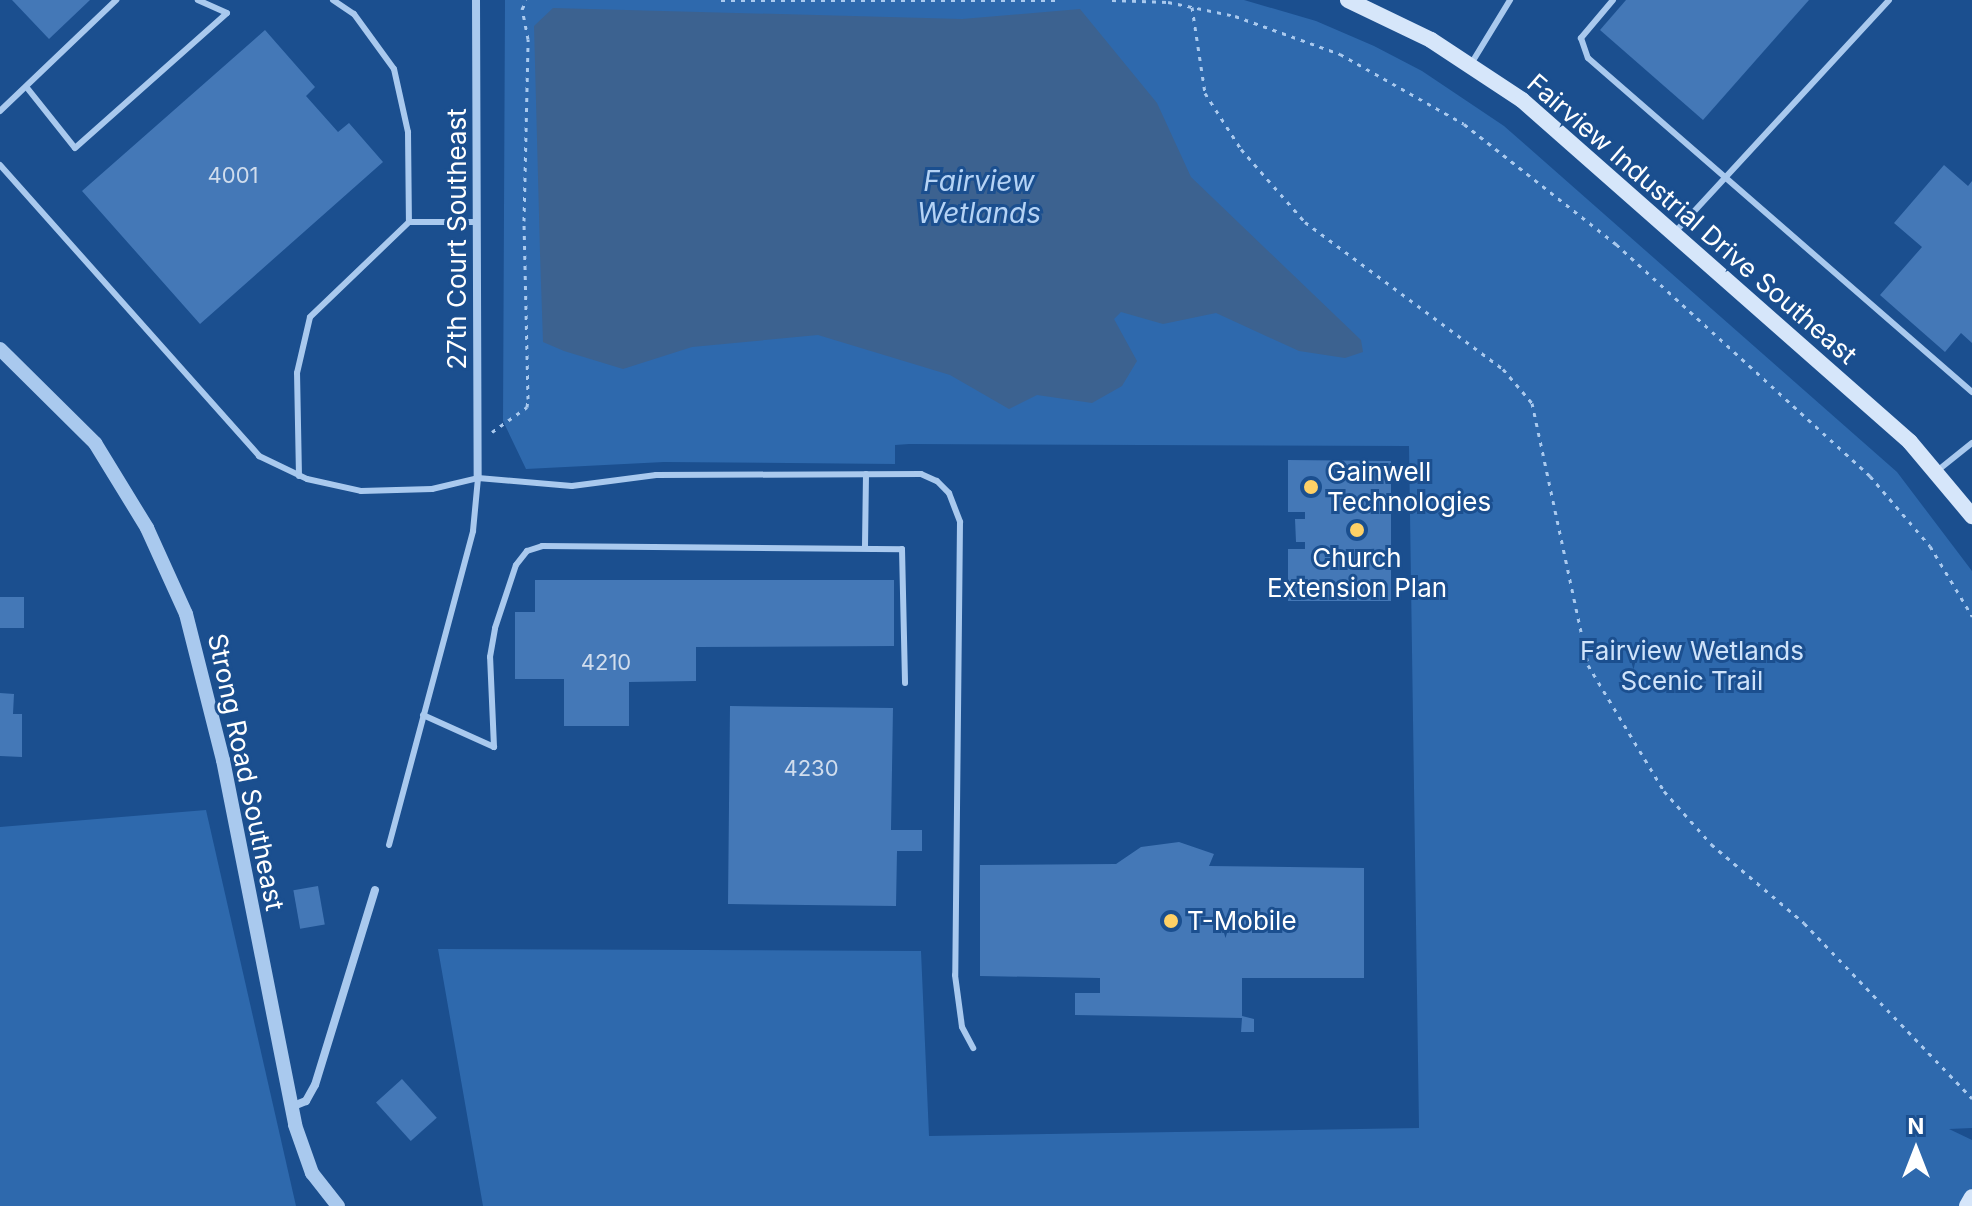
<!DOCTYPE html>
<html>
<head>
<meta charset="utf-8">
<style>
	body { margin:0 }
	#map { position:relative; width:1972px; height:1206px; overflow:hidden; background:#1b4f8f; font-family:Inter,sans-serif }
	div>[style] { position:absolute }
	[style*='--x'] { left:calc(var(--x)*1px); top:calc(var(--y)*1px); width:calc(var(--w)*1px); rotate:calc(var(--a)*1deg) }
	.green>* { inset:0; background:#2e69ad }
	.water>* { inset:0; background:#3c6290 }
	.building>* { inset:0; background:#4478b7; transform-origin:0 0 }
	.path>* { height:3px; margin-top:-1.5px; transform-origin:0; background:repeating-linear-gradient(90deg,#a9c9ee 0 4px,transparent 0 10px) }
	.service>* { height:6px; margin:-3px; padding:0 3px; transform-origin:3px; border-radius:3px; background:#a9c9ee }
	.minor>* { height:8px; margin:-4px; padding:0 4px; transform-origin:4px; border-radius:4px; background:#a9c9ee }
	.tertiary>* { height:14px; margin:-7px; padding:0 7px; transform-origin:7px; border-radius:7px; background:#a9c9ee }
	.secondary>* { height:16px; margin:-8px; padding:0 8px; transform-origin:8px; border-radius:8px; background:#d6e6fa }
	.dots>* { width:22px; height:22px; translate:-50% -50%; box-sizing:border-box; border:4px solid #1b4f8f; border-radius:50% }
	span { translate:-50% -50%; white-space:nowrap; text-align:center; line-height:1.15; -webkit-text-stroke:6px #1b4f8f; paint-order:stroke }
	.number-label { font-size:22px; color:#d0dded }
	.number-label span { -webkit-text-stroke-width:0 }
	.street-label { font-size:26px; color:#fff }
	.poi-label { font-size:26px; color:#fff }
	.left { translate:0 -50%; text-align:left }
	.park-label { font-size:26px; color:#cfe3fa }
	.water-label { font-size:28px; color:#b5d3f5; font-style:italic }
	.north { position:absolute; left:1876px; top:1110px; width:80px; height:80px; -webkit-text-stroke:6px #1b4f8f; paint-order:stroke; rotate:0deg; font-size:22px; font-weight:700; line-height:32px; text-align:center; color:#fff }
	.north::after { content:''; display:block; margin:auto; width:28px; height:36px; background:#fff; clip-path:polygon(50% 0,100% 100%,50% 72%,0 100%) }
</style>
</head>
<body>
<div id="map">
	<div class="green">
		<div style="clip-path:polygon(505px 0,1244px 0,1316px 21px,1374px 46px,1422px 71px,1504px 126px,1897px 472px,1972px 571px,1972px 1128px,1949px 1129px,1972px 1140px,1972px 1206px,483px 1206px,438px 949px,921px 951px,929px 1136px,1419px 1128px,1409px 446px,909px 444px,895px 445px,895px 464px,664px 462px,526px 469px,503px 421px)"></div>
		<div style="clip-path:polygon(206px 810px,296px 1206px,0 1206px,0 827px)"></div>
	</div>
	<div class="water">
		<div style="clip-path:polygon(553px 8px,962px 19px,1080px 9px,1157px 103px,1191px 177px,1361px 340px,1363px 352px,1345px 358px,1299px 351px,1216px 313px,1163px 324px,1121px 312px,1114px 319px,1137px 361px,1122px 386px,1092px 403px,1037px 395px,1009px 409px,950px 375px,818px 335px,692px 347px,623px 369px,564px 351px,543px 342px,540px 253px,534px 26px)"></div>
	</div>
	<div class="building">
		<div style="clip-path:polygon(12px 0,90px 0,49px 39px)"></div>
		<div style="clip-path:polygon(1626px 0,1809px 0,1703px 120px,1600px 30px)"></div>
		<div style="clip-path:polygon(265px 30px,315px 87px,306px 96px,338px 132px,349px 123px,383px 162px,200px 324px,82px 191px)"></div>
		<div style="clip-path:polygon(1944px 165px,1968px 186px,1972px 181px,1972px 343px,1961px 333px,1945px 352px,1880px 295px,1922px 247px,1894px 223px)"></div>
		<div style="clip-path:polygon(1288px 460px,1391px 461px,1391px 601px,1288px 601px,1288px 549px,1305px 549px,1305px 542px,1296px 542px,1295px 519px,1305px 519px,1305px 512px,1288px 512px)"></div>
		<div style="clip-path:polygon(535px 580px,894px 580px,894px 646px,696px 647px,696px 681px,629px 682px,629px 726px,564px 726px,564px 679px,515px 679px,515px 612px,535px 612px)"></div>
		<div style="left:0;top:597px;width:24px;height:31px"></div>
		<div style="clip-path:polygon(0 693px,14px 694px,13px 714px,22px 714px,22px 757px,0 756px)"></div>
		<div style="clip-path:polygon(730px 706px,893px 708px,891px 830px,922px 830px,922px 851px,897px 851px,896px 906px,728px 904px)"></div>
		<div style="clip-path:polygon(1179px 842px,1214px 854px,1209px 866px,1364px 868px,1364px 978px,1242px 978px,1242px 1016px,1254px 1019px,1254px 1032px,1241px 1032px,1242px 1018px,1075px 1015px,1075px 993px,1100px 993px,1100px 978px,980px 976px,980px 865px,1116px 864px,1141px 847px)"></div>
		<div style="left:318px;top:886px;width:39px;height:25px;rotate:80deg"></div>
		<div style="left:402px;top:1079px;width:52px;height:35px;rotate:48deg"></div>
	</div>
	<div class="path">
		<div style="--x:721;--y:0;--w:340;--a:0"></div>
		<div style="--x:1112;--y:0;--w:56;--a:2"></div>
		<div style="--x:1168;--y:2;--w:68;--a:11.8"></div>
		<div style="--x:1235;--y:16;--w:112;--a:19.9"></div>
		<div style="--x:1340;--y:54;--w:142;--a:29.4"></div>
		<div style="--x:1464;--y:124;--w:194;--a:38.3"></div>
		<div style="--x:1616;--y:244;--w:344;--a:42.4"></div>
		<div style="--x:1870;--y:476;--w:92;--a:49.4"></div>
		<div style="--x:1930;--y:546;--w:82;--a:59"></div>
		<div style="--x:1192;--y:7;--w:87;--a:81.4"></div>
		<div style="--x:1205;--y:93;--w:67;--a:57.3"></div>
		<div style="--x:1241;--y:149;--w:97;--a:48.8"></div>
		<div style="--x:1305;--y:222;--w:247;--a:36.6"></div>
		<div style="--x:1503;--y:369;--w:45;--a:49.5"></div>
		<div style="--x:1532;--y:403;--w:268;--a:77.9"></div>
		<div style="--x:1588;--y:665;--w:147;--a:58.9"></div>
		<div style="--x:1664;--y:791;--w:71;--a:48.4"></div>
		<div style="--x:1711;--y:844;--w:122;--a:40.3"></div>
		<div style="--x:1804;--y:923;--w:243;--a:46.2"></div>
		<div style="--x:492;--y:432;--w:43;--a:-35.5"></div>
		<div style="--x:527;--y:407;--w:8;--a:-83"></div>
		<div style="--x:528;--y:399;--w:178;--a:-91.3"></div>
		<div style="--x:524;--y:221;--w:182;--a:-88.7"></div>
		<div style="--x:528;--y:39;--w:31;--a:-101"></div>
		<div style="--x:522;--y:9;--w:10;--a:-61"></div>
	</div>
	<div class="service">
		<div style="--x:333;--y:0;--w:25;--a:34"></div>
		<div style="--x:354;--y:14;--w:68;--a:54"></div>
		<div style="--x:394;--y:69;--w:65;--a:77.5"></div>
		<div style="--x:408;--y:132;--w:90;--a:89.4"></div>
		<div style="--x:1613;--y:0;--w:50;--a:130.1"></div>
		<div style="--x:1581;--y:38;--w:21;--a:71"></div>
		<div style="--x:1588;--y:58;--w:509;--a:41.02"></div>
		<div style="--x:1471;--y:64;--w:75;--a:-58.6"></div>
		<div style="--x:28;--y:89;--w:75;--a:51.5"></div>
		<div style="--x:75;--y:148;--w:203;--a:-41.6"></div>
		<div style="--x:227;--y:13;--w:32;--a:-156"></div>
		<div style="--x:0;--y:111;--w:161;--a:-43.7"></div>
		<div style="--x:0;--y:165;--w:390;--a:48.3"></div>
		<div style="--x:259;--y:456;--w:53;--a:25.6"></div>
		<div style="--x:307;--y:479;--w:55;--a:12.5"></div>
		<div style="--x:361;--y:491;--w:71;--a:-1.6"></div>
		<div style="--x:432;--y:489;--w:47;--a:-13.4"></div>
		<div style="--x:478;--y:478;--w:94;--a:4.9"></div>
		<div style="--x:572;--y:486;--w:85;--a:-7.5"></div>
		<div style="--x:656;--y:475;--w:265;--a:-0.2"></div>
		<div style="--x:921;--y:474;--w:17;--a:24"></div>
		<div style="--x:937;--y:481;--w:17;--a:45"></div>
		<div style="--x:949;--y:493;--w:31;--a:69"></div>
		<div style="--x:960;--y:522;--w:453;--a:90.6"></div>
		<div style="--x:955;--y:975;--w:52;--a:82.3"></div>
		<div style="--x:962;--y:1027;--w:24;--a:62"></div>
		<div style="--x:1676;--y:231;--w:314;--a:-47.3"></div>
		<div style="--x:1937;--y:471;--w:45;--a:-38.7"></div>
		<div style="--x:299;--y:476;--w:103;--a:-91.1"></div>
		<div style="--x:297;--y:373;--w:57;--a:-76.9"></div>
		<div style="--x:310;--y:317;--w:137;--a:-43.8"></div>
		<div style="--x:409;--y:222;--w:68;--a:0"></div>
		<div style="--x:865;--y:546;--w:72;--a:-89.2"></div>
		<div style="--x:423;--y:715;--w:78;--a:24.3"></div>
		<div style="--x:494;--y:747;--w:90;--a:-92.5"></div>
		<div style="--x:490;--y:657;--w:29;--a:-80"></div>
		<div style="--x:495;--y:628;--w:66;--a:-71.6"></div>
		<div style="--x:516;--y:565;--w:18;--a:-52"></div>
		<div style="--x:527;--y:551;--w:16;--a:-18"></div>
		<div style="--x:542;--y:546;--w:360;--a:0.5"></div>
		<div style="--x:902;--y:549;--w:134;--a:88.7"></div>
		<div style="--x:389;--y:845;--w:325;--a:-75"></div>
		<div style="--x:473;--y:531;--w:53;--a:-84.6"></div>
	</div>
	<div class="minor">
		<div style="--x:476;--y:0;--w:478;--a:89.8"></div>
		<div style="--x:291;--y:1107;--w:16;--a:-22"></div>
		<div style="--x:306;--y:1101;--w:18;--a:-61"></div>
		<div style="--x:315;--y:1085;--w:204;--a:-72.9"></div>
	</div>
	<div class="tertiary">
		<div style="--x:0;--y:349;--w:134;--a:44.7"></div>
		<div style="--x:95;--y:443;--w:100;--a:58.5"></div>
		<div style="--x:147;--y:528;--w:94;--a:65.6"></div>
		<div style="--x:186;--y:614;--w:151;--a:75.8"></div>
		<div style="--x:223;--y:760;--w:372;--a:78.8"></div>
		<div style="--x:295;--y:1125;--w:51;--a:70.5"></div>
		<div style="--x:312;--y:1173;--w:42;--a:51.8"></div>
	</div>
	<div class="secondary">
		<div style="--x:1348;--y:0;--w:92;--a:25.7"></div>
		<div style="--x:1431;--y:40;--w:109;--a:33.4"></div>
		<div style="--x:1522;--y:100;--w:517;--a:41.39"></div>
		<div style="--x:1910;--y:442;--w:97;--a:50"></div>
		<div style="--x:1967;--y:1206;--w:10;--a:-61"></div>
	</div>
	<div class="dots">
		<div style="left:1311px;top:487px;background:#ffd166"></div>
		<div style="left:1357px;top:530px;background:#ffd166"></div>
		<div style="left:1171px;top:921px;background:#ffd166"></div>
	</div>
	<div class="number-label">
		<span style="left:233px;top:176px">4001</span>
		<span style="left:606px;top:663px">4210</span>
		<span style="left:811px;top:769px">4230</span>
	</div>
	<div class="street-label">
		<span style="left:1692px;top:219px;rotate:41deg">Fairview Industrial Drive Southeast</span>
		<span style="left:457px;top:239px;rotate:-90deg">27th Court Southeast</span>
		<span style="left:246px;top:772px;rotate:78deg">Strong Road Southeast</span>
	</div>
	<div class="poi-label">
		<span class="left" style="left:1327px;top:487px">Gainwell<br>Technologies</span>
		<span style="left:1357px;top:573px">Church<br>Extension Plan</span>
		<span class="left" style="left:1187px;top:921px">T-Mobile</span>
	</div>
	<div class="park-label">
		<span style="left:1692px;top:666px">Fairview Wetlands<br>Scenic Trail</span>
	</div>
	<div class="water-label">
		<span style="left:979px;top:197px">Fairview<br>Wetlands</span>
	</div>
	<div class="north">N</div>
</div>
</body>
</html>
